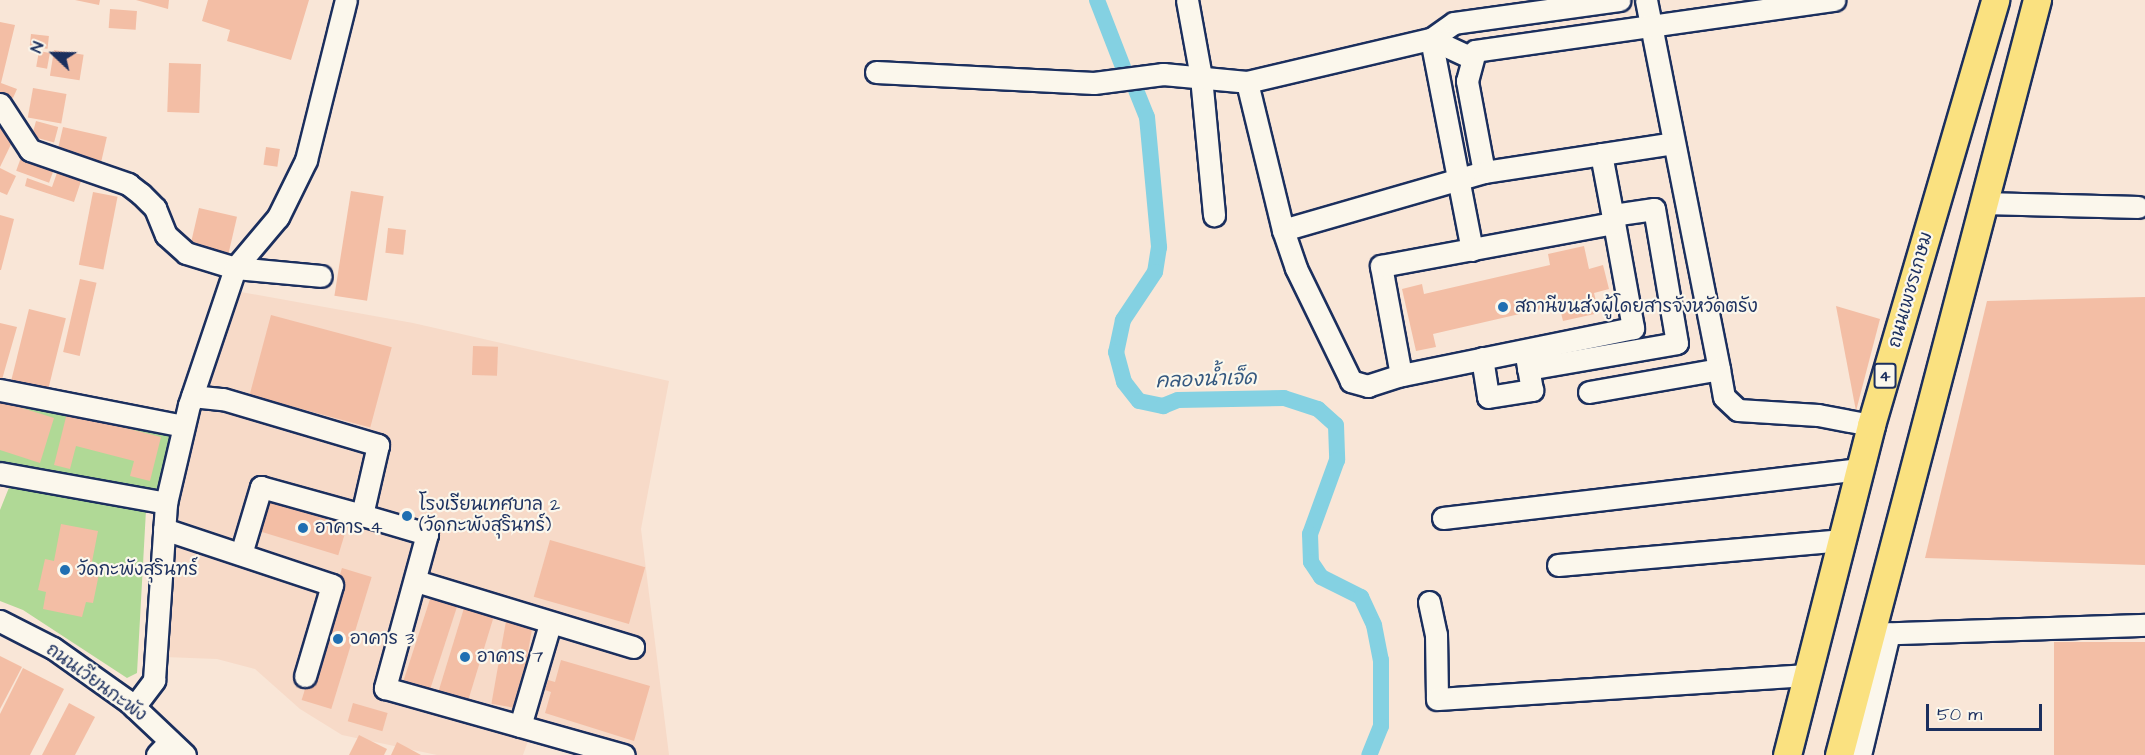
<!DOCTYPE html>
<html>
<head>
<meta charset="utf-8">
<style>
	body { margin:0 }
	#map { position:relative; width:2145px; height:755px; overflow:hidden; background:#f9e6d7; font-family:"Architects Daughter","Playpen Sans Thai",sans-serif }
	div>[style] { position:absolute }
	[style*='--x'] { left:calc(var(--x)*1px); top:calc(var(--y)*1px); width:calc(var(--w)*1px); rotate:calc(var(--a)*1deg) }
	.built>* { inset:0; background:#f7dac8 }
	.green>* { inset:0; background:#b0d996 }
	.canal>* { height:16px; margin:-8px; padding:0 8px; transform-origin:8px; border-radius:8px; background:#84d1e2 }
	.building>* { inset:0; background:#f3bea5; transform-origin:0 0 }
	.roads { filter:drop-shadow(2px 0 #1b2f5e) drop-shadow(-2px 0 #1b2f5e) drop-shadow(0 2px #1b2f5e) drop-shadow(0 -2px #1b2f5e) }
	.minor>* { height:21px; margin:-10.5px; padding:0 10.5px; transform-origin:10.5px; border-radius:10.5px; background:#fbf7ec }
	.major>* { height:27px; margin:-13.5px; padding:0 13.5px; transform-origin:13.5px; border-radius:13.5px; background:#fae180 }
	.dots>* { width:16px; height:16px; translate:-50% -50%; box-sizing:border-box; border:3px solid #fbf7ec; border-radius:50% }
	span { translate:-50% -50%; white-space:nowrap; text-align:center; line-height:1.15; -webkit-text-stroke:4.5px #fbf7ec; paint-order:stroke }
	.shield-label span { padding:2px 4px; background:#fbf7ec; border:2px solid; border-radius:4px; -webkit-text-stroke-width:0 }
	.shield-label { font-size:16px; color:#1b2f5e; font-weight:700 }
	.street-label { font-size:18px; color:#1b2f5e }
	.poi-label { font-size:18px; color:#1b2f5e }
	.left { translate:0 -50%; text-align:left }
	.water-label { font-size:20px; color:#35587f; font-style:italic }
	.north { position:absolute; left:24px; top:24px; width:60px; height:60px; -webkit-text-stroke:4px #fbf7ec; paint-order:stroke; rotate:292deg; font-size:16px; font-weight:700; line-height:24px; text-align:center; color:#1b2f5e }
	.north::after { content:''; display:block; margin:auto; width:21px; height:27px; background:#1b2f5e; clip-path:polygon(50% 0,100% 100%,50% 72%,0 100%) }
	.scale { position:absolute; left:1926px; top:704px; width:116px; height:27px; box-sizing:border-box; border:3px solid #1b2f5e; border-top:0; padding-left:8px; font-size:18px; line-height:21px; white-space:nowrap; color:#1b2f5e; -webkit-text-stroke:4px #fbf7ec; paint-order:stroke }
</style>
</head>
<body>
<div id="map">
	<div class="built">
		<div style="clip-path:polygon(241px 292px,413px 323px,669px 381px,641px 529px,669px 755px,582px 755px,528px 741px,523px 755px,437px 755px,342px 735px,300px 709px,255px 669px,217px 659px,164px 657px,171px 503px,219px 339px)"></div>
	</div>
	<div class="green">
		<div style="clip-path:polygon(0 390px,183px 426px,166px 503px,0 481px)"></div>
		<div style="clip-path:polygon(10px 485px,146px 510px,137px 673px,127px 678px,23px 610px,0 601px,0 510px)"></div>
	</div>
	<div class="canal">
		<div style="--x:1097;--y:0;--w:72;--a:68.8"></div>
		<div style="--x:1136;--y:90;--w:29;--a:68"></div>
		<div style="--x:1147;--y:117;--w:131;--a:84.7"></div>
		<div style="--x:1159;--y:247;--w:25;--a:99"></div>
		<div style="--x:1155;--y:272;--w:58;--a:123.7"></div>
		<div style="--x:1123;--y:320;--w:33;--a:102"></div>
		<div style="--x:1116;--y:352;--w:31;--a:75"></div>
		<div style="--x:1124;--y:382;--w:24;--a:52"></div>
		<div style="--x:1139;--y:401;--w:25;--a:12"></div>
		<div style="--x:1163;--y:406;--w:16;--a:-22"></div>
		<div style="--x:1178;--y:400;--w:106;--a:-1.1"></div>
		<div style="--x:1284;--y:398;--w:36;--a:18"></div>
		<div style="--x:1318;--y:409;--w:24;--a:42"></div>
		<div style="--x:1336;--y:425;--w:35;--a:88"></div>
		<div style="--x:1337;--y:460;--w:79;--a:110"></div>
		<div style="--x:1310;--y:534;--w:28;--a:88"></div>
		<div style="--x:1311;--y:562;--w:18;--a:56"></div>
		<div style="--x:1321;--y:577;--w:45;--a:26.6"></div>
		<div style="--x:1361;--y:597;--w:31;--a:65"></div>
		<div style="--x:1374;--y:625;--w:36;--a:79"></div>
		<div style="--x:1381;--y:660;--w:66;--a:90"></div>
		<div style="--x:1381;--y:726;--w:31;--a:112"></div>
	</div>
	<div class="building">
		<div style="clip-path:polygon(75px 0,100px 0,99px 5px)"></div>
		<div style="clip-path:polygon(136px 0,169px 0,168px 9px)"></div>
		<div style="clip-path:polygon(208px 0,309px 0,291px 60px,227px 41px,230px 30px,202px 21px)"></div>
		<div style="left:110px;top:9px;width:27px;height:19px;rotate:4deg"></div>
		<div style="clip-path:polygon(0 22px,15px 25px,1px 83px,17px 89px,13px 98px,0 93px)"></div>
		<div style="left:31px;top:34px;width:18px;height:13px;rotate:6deg"></div>
		<div style="left:54px;top:50px;width:30px;height:26px;rotate:9deg"></div>
		<div style="left:39px;top:51px;width:11px;height:16px;rotate:10deg"></div>
		<div style="left:169px;top:63px;width:32px;height:49px;rotate:2deg"></div>
		<div style="left:33px;top:88px;width:34px;height:30px;rotate:10deg"></div>
		<div style="left:36px;top:121px;width:23px;height:16px;rotate:15deg"></div>
		<div style="clip-path:polygon(0 126px,17px 132px,0 167px)"></div>
		<div style="left:63px;top:127px;width:45px;height:29px;rotate:13deg"></div>
		<div style="left:266px;top:147px;width:14px;height:18px;rotate:8deg"></div>
		<div style="left:23px;top:152px;width:35px;height:20px;rotate:20deg"></div>
		<div style="clip-path:polygon(59px 167px,83px 175px,74px 202px,25px 186px,27px 178px,52px 187px)"></div>
		<div style="clip-path:polygon(0 168px,16px 176px,7px 195px,0 192px)"></div>
		<div style="left:351px;top:191px;width:33px;height:106px;rotate:9deg"></div>
		<div style="left:93px;top:192px;width:25px;height:74px;rotate:11deg"></div>
		<div style="left:199px;top:208px;width:39px;height:42px;rotate:13deg"></div>
		<div style="clip-path:polygon(0 215px,14px 219px,1px 270px,0 270px)"></div>
		<div style="left:388px;top:228px;width:18px;height:25px;rotate:6deg"></div>
		<div style="clip-path:polygon(1584px 246px,1589px 269px,1603px 265px,1609px 289px,1594px 293px,1599px 313px,1563px 321px,1559px 305px,1433px 334px,1436px 347px,1416px 351px,1402px 289px,1422px 284px,1424px 294px,1550px 265px,1548px 254px)"></div>
		<div style="left:80px;top:279px;width:17px;height:75px;rotate:13deg"></div>
		<div style="clip-path:polygon(2145px 297px,2145px 565px,1925px 558px,1987px 301px)"></div>
		<div style="clip-path:polygon(1836px 306px,1880px 319px,1856px 411px)"></div>
		<div style="left:29px;top:309px;width:38px;height:76px;rotate:14deg"></div>
		<div style="left:271px;top:315px;width:125px;height:83px;rotate:15deg"></div>
		<div style="clip-path:polygon(0 323px,17px 327px,1px 383px,0 383px)"></div>
		<div style="left:473px;top:346px;width:25px;height:29px;rotate:2deg"></div>
		<div style="clip-path:polygon(0 401px,54px 418px,40px 463px,0 450px)"></div>
		<div style="clip-path:polygon(67px 413px,161px 437px,150px 481px,130px 476px,134px 461px,76px 446px,70px 469px,54px 465px)"></div>
		<div style="left:267px;top:501px;width:84px;height:31px;rotate:17deg"></div>
		<div style="clip-path:polygon(61px 524px,98px 531px,91px 567px,100px 569px,93px 603px,86px 602px,82px 617px,43px 609px,46px 592px,38px 590px,45px 559px,54px 561px)"></div>
		<div style="left:550px;top:540px;width:99px;height:59px;rotate:16deg"></div>
		<div style="left:342px;top:568px;width:31px;height:138px;rotate:17deg"></div>
		<div style="left:432px;top:593px;width:28px;height:94px;rotate:18deg"></div>
		<div style="left:464px;top:608px;width:31px;height:92px;rotate:17deg"></div>
		<div style="left:506px;top:621px;width:27px;height:84px;rotate:10deg"></div>
		<div style="left:2145px;top:642px;width:113px;height:91px;rotate:90deg"></div>
		<div style="clip-path:polygon(0 656px,22px 667px,0 709px)"></div>
		<div style="clip-path:polygon(561px 660px,650px 686px,634px 741px,545px 713px,551px 692px,545px 690px,548px 680px,555px 682px)"></div>
		<div style="clip-path:polygon(23px 668px,64px 689px,30px 755px,0 755px,0 714px)"></div>
		<div style="clip-path:polygon(69px 703px,95px 717px,75px 755px,42px 755px)"></div>
		<div style="left:353px;top:703px;width:36px;height:19px;rotate:16deg"></div>
		<div style="clip-path:polygon(359px 735px,387px 749px,384px 755px,349px 755px)"></div>
		<div style="clip-path:polygon(397px 742px,410px 749px,421px 755px,391px 755px)"></div>
	</div>
	<div class="roads">
		<div class="minor">
			<div style="--x:1187;--y:0;--w:78;--a:79.7"></div>
			<div style="--x:1201;--y:77;--w:139;--a:84.6"></div>
			<div style="--x:1646;--y:0;--w:376;--a:78.8"></div>
			<div style="--x:876;--y:72;--w:218;--a:2.9"></div>
			<div style="--x:1094;--y:83;--w:70;--a:-7.4"></div>
			<div style="--x:1163;--y:74;--w:84;--a:5.4"></div>
			<div style="--x:0;--y:104;--w:55;--a:56.9"></div>
			<div style="--x:30;--y:150;--w:104;--a:19.1"></div>
			<div style="--x:128;--y:184;--w:16;--a:38"></div>
			<div style="--x:141;--y:194;--w:20;--a:45"></div>
			<div style="--x:155;--y:208;--w:29;--a:68"></div>
			<div style="--x:166;--y:235;--w:27;--a:42"></div>
			<div style="--x:186;--y:253;--w:51;--a:17"></div>
			<div style="--x:235;--y:268;--w:86;--a:5.3"></div>
			<div style="--x:1601;--y:154;--w:70;--a:79.3"></div>
			<div style="--x:1614;--y:223;--w:107;--a:79.7"></div>
			<div style="--x:1633;--y:328;--w:237;--a:168.5"></div>
			<div style="--x:1401;--y:375;--w:111;--a:-100.4"></div>
			<div style="--x:1381;--y:266;--w:237;--a:-10.5"></div>
			<div style="--x:1484;--y:172;--w:93;--a:-100.6"></div>
			<div style="--x:1467;--y:81;--w:31;--a:-75"></div>
			<div style="--x:1475;--y:51;--w:363;--a:-8.1"></div>
			<div style="--x:1984;--y:203;--w:154;--a:1.5"></div>
			<div style="--x:1283;--y:230;--w:209;--a:-16.1"></div>
			<div style="--x:1484;--y:172;--w:191;--a:-8.7"></div>
			<div style="--x:1472;--y:250;--w:215;--a:-101"></div>
			<div style="--x:1431;--y:39;--w:28;--a:-35"></div>
			<div style="--x:1454;--y:23;--w:167;--a:-7.9"></div>
			<div style="--x:1482;--y:358;--w:39;--a:81"></div>
			<div style="--x:1488;--y:397;--w:45;--a:-9"></div>
			<div style="--x:1532;--y:390;--w:35;--a:-100"></div>
			<div style="--x:1528;--y:369;--w:151;--a:-9.9"></div>
			<div style="--x:1677;--y:343;--w:136;--a:-99.7"></div>
			<div style="--x:1654;--y:209;--w:41;--a:171.7"></div>
			<div style="--x:1401;--y:375;--w:35;--a:162"></div>
			<div style="--x:1368;--y:386;--w:18;--a:-164"></div>
			<div style="--x:1351;--y:381;--w:126;--a:-116"></div>
			<div style="--x:1296;--y:268;--w:40;--a:-108.9"></div>
			<div style="--x:1283;--y:230;--w:152;--a:-103.7"></div>
			<div style="--x:1247;--y:82;--w:189;--a:-13.2"></div>
			<div style="--x:1431;--y:39;--w:45;--a:24.9"></div>
			<div style="--x:0;--y:390;--w:187;--a:11.1"></div>
			<div style="--x:1589;--y:392;--w:132;--a:-10"></div>
			<div style="--x:1719;--y:369;--w:28;--a:80"></div>
			<div style="--x:1724;--y:397;--w:19;--a:43"></div>
			<div style="--x:1738;--y:410;--w:80;--a:3.6"></div>
			<div style="--x:1818;--y:415;--w:54;--a:10.7"></div>
			<div style="--x:192;--y:396;--w:31;--a:6"></div>
			<div style="--x:223;--y:399;--w:162;--a:16.5"></div>
			<div style="--x:378;--y:445;--w:72;--a:102.9"></div>
			<div style="--x:362;--y:515;--w:68;--a:16.3"></div>
			<div style="--x:427;--y:534;--w:160;--a:105.3"></div>
			<div style="--x:385;--y:688;--w:248;--a:15.7"></div>
			<div style="--x:0;--y:473;--w:169;--a:10.2"></div>
			<div style="--x:1443;--y:518;--w:422;--a:-6.7"></div>
			<div style="--x:164;--y:529;--w:177;--a:18.4"></div>
			<div style="--x:332;--y:585;--w:95;--a:106.5"></div>
			<div style="--x:241;--y:554;--w:70;--a:-73.4"></div>
			<div style="--x:261;--y:487;--w:105;--a:15.5"></div>
			<div style="--x:1558;--y:565;--w:286;--a:-5"></div>
			<div style="--x:416;--y:581;--w:227;--a:16.9"></div>
			<div style="--x:1429;--y:602;--w:33;--a:78"></div>
			<div style="--x:1436;--y:634;--w:65;--a:89.1"></div>
			<div style="--x:1437;--y:699;--w:372;--a:-3.7"></div>
			<div style="--x:0;--y:621;--w:59;--a:27"></div>
			<div style="--x:53;--y:648;--w:93;--a:35.4"></div>
			<div style="--x:129;--y:702;--w:77;--a:43.4"></div>
			<div style="--x:1872;--y:634;--w:273;--a:-1.9"></div>
			<div style="--x:134;--y:707;--w:34;--a:-53"></div>
			<div style="--x:154;--y:680;--w:177;--a:-86.1"></div>
			<div style="--x:166;--y:503;--w:101;--a:-76.8"></div>
			<div style="--x:189;--y:405;--w:145;--a:-71.4"></div>
			<div style="--x:235;--y:268;--w:67;--a:-49.9"></div>
			<div style="--x:278;--y:217;--w:64;--a:-63.8"></div>
			<div style="--x:306;--y:160;--w:165;--a:-76"></div>
			<div style="--x:520;--y:726;--w:106;--a:-73.6"></div>
			<div style="--x:157;--y:755;--w:19;--a:-47"></div>
			<div style="--x:1860;--y:755;--w:125;--a:-76.6"></div>
		</div>
		<div class="major">
			<div style="--x:1787;--y:755;--w:341;--a:-75.7"></div>
			<div style="--x:1871;--y:425;--w:443;--a:-73.7"></div>
			<div style="--x:1839;--y:755;--w:781;--a:-75.31"></div>
		</div>
	</div>
	<div class="dots">
		<div style="left:1503px;top:307px;background:#1f6fb2"></div>
		<div style="left:407px;top:516px;background:#1f6fb2"></div>
		<div style="left:303px;top:528px;background:#1f6fb2"></div>
		<div style="left:65px;top:570px;background:#1f6fb2"></div>
		<div style="left:338px;top:639px;background:#1f6fb2"></div>
		<div style="left:465px;top:657px;background:#1f6fb2"></div>
	</div>
	<div class="shield-label">
		<span style="left:1885px;top:376px">4</span>
	</div>
	<div class="street-label">
		<span style="left:1911px;top:290px;rotate:-74deg">ถนนเพชรเกษม</span>
		<span style="left:96px;top:683px;rotate:36deg">ถนนเวียนกะพัง</span>
	</div>
	<div class="poi-label">
		<span class="left" style="left:1515px;top:307px">สถานีขนส่งผู้โดยสารจังหวัดตรัง</span>
		<span class="left" style="left:419px;top:516px">โรงเรียนเทศบาล 2<br>(วัดกะพังสุรินทร์)</span>
		<span class="left" style="left:315px;top:528px">อาคาร 4</span>
		<span class="left" style="left:77px;top:570px">วัดกะพังสุรินทร์</span>
		<span class="left" style="left:350px;top:639px">อาคาร 3</span>
		<span class="left" style="left:477px;top:657px">อาคาร 7</span>
	</div>
	<div class="water-label">
		<span style="left:1206px;top:380px;rotate:-2deg">คลองน้ำเจ็ด</span>
	</div>
	<div class="north">N</div>
	<div class="scale">50 m</div>
</div>
</body>
</html>
